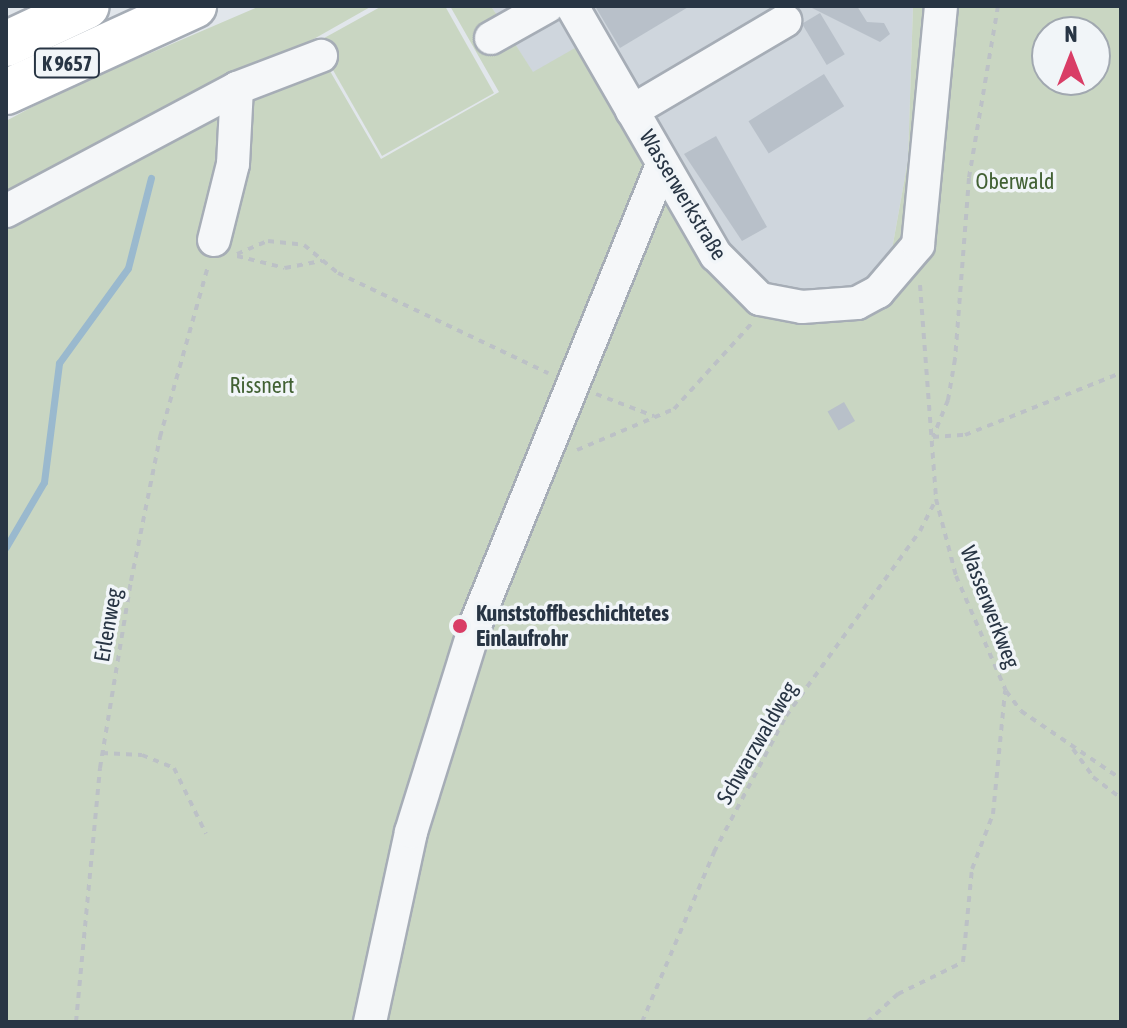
<!DOCTYPE html>
<html>
<head>
<meta charset="utf-8">
<style>
	body { margin:0 }
	#map { position:relative; width:1127px; height:1028px; overflow:hidden; background:#e1e6eb; font-family:"Asap Condensed",sans-serif }
	div>[style] { position:absolute }
	[style*='--x'] { left:calc(var(--x)*1px); top:calc(var(--y)*1px); width:calc(var(--w)*1px); rotate:calc(var(--a)*1deg) }
	.built>* { inset:0; background:#cfd6dd }
	.green>* { inset:0; background:#c9d6c2 }
	.stream>* { height:7px; margin:-3.5px; padding:0 3.5px; transform-origin:3.5px; border-radius:3.5px; background:#9ab9ce }
	.building>* { inset:0; background:#b8c0c9; transform-origin:0 0 }
	.path>* { height:4px; margin-top:-2px; transform-origin:0; background:repeating-linear-gradient(90deg,#bcc1c6 0 6px,transparent 0 12px) }
	.roads { filter:drop-shadow(2px 0 #a6adb6) drop-shadow(-2px 0 #a6adb6) drop-shadow(0 2px #a6adb6) drop-shadow(0 -2px #a6adb6) }
	.minor>* { height:32px; margin:-16px; padding:0 16px; transform-origin:16px; border-radius:16px; background:#f5f7f9 }
	.highway>* { height:44px; margin:-22px; padding:0 22px; transform-origin:22px; border-radius:22px; background:#fff }
	.dots>* { width:22px; height:22px; translate:-50% -50%; box-sizing:border-box; border:4px solid #f1f5f8; border-radius:50% }
	span { translate:-50% -50%; white-space:nowrap; text-align:center; line-height:1.15; -webkit-text-stroke:7px #f1f5f8; paint-order:stroke }
	.shield-label span { padding:2px 6px; background:#f1f5f8; border:2px solid; border-radius:6px; -webkit-text-stroke-width:0 }
	.shield-label { font-size:20px; color:#283544; font-weight:700 }
	.park-label { font-size:22px; color:#426134 }
	.street-label { font-size:22px; color:#283544 }
	.poi-label { font-size:22px; color:#283544; font-weight:700 }
	.left { translate:0 -50%; text-align:left }
	.frame { position:absolute; inset:0; border:8px solid #283544; pointer-events:none }
	.north { position:absolute; left:1031px; top:16px; width:80px; height:80px; box-sizing:border-box; background:#f1f5f8; border:2px solid #a1a8b0; border-radius:50%; rotate:0deg; font-size:22px; font-weight:700; line-height:32px; text-align:center; color:#283544 }
	.north::after { content:''; display:block; margin:auto; width:28px; height:36px; background:#d93d66; clip-path:polygon(50% 0,100% 100%,50% 72%,0 100%) }
</style>
</head>
<body>
<div id="map">
	<div class="built">
		<div style="clip-path:polygon(491px 6px,913px 6px,908px 160px,891px 255px,864px 285px,813px 297px,754px 277px,533px 73px)"></div>
	</div>
	<div class="green">
		<div style="clip-path:polygon(evenodd,260px 6px,372px 6px,312px 40px,381px 159px,499px 92px,450px 6px,491px 6px,533px 72px,582px 44px,683px 217px,697px 209px,725px 253px,754px 277px,813px 297px,864px 285px,891px 255px,908px 160px,913px 6px,1121px 6px,1121px 1022px,376px 1022px,428px 791px,487px 608px,585px 372px,573px 366px,438px 707px,365px 1022px,6px 1022px,6px 121px,60px 92px,260px 6px,1047px 32px,1095px 32px,1095px 80px,1047px 80px,1047px 32px)"></div>
		<div style="clip-path:polygon(382px 6px,445px 6px,494px 93px,382px 156px,317px 42px)"></div>
	</div>
	<div class="stream">
		<div style="--x:6;--y:547;--w:75;--a:-59.7"></div>
		<div style="--x:44;--y:482;--w:120;--a:-82.8"></div>
		<div style="--x:59;--y:363;--w:117;--a:-54"></div>
		<div style="--x:128;--y:268;--w:93;--a:-75.7"></div>
	</div>
	<div class="building">
		<div style="clip-path:polygon(595px 6px,690px 6px,620px 48px)"></div>
		<div style="clip-path:polygon(808px 6px,857px 6px,867px 22px,884px 23px,890px 34px,880px 42px)"></div>
		<div style="left:820px;top:13px;width:48px;height:21px;rotate:59deg"></div>
		<div style="left:824px;top:74px;width:38px;height:89px;rotate:58deg"></div>
		<div style="clip-path:polygon(716px 136px,767px 227px,742px 241px,684px 154px)"></div>
		<div style="left:844px;top:402px;width:22px;height:19px;rotate:60deg"></div>
	</div>
	<div class="path">
		<div style="--x:998;--y:6;--w:174;--a:99.6"></div>
		<div style="--x:969;--y:178;--w:182;--a:94.4"></div>
		<div style="--x:955;--y:359;--w:42;--a:99.7"></div>
		<div style="--x:948;--y:400;--w:40;--a:112"></div>
		<div style="--x:933;--y:437;--w:32;--a:-4"></div>
		<div style="--x:965;--y:435;--w:168;--a:-21.7"></div>
		<div style="--x:237;--y:254;--w:34;--a:-23"></div>
		<div style="--x:268;--y:241;--w:36;--a:6"></div>
		<div style="--x:304;--y:245;--w:44;--a:39.5"></div>
		<div style="--x:338;--y:273;--w:233;--a:25.5"></div>
		<div style="--x:237;--y:256;--w:49;--a:14"></div>
		<div style="--x:285;--y:268;--w:38;--a:-11"></div>
		<div style="--x:920;--y:285;--w:215;--a:85.7"></div>
		<div style="--x:936;--y:499;--w:80;--a:75.4"></div>
		<div style="--x:956;--y:576;--w:125;--a:66.5"></div>
		<div style="--x:1006;--y:691;--w:25;--a:53"></div>
		<div style="--x:1021;--y:711;--w:121;--a:34.2"></div>
		<div style="--x:596;--y:394;--w:62;--a:20.8"></div>
		<div style="--x:577;--y:450;--w:105;--a:-22.9"></div>
		<div style="--x:674;--y:409;--w:115;--a:-47.8"></div>
		<div style="--x:1073;--y:749;--w:34;--a:54"></div>
		<div style="--x:1093;--y:777;--w:35;--a:37"></div>
		<div style="--x:102;--y:753;--w:40;--a:2.9"></div>
		<div style="--x:142;--y:755;--w:35;--a:22"></div>
		<div style="--x:174;--y:768;--w:73;--a:64.1"></div>
		<div style="--x:76;--y:1022;--w:255;--a:-84.6"></div>
		<div style="--x:100;--y:768;--w:190;--a:-80.6"></div>
		<div style="--x:131;--y:581;--w:147;--a:-78.6"></div>
		<div style="--x:160;--y:437;--w:178;--a:-74.3"></div>
		<div style="--x:642;--y:1022;--w:185;--a:-67"></div>
		<div style="--x:714;--y:852;--w:154;--a:-62.1"></div>
		<div style="--x:786;--y:716;--w:228;--a:-54.1"></div>
		<div style="--x:920;--y:531;--w:35;--a:-63"></div>
		<div style="--x:867;--y:1022;--w:42;--a:-42.1"></div>
		<div style="--x:898;--y:994;--w:72;--a:-26.2"></div>
		<div style="--x:963;--y:962;--w:93;--a:-84.5"></div>
		<div style="--x:972;--y:869;--w:59;--a:-69.1"></div>
		<div style="--x:993;--y:814;--w:124;--a:-84.4"></div>
	</div>
	<div class="roads">
		<div class="minor">
			<div style="--x:572;--y:6;--w:288;--a:60"></div>
			<div style="--x:716;--y:255;--w:62;--a:45"></div>
			<div style="--x:760;--y:299;--w:43;--a:10.8"></div>
			<div style="--x:802;--y:307;--w:55;--a:-4.2"></div>
			<div style="--x:857;--y:303;--w:24;--a:-28"></div>
			<div style="--x:878;--y:292;--w:62;--a:-49.6"></div>
			<div style="--x:918;--y:245;--w:240;--a:-84.5"></div>
			<div style="--x:491;--y:38;--w:65;--a:-29.3"></div>
			<div style="--x:632;--y:111;--w:178;--a:-30.5"></div>
			<div style="--x:6;--y:211;--w:262;--a:-28"></div>
			<div style="--x:237;--y:88;--w:90;--a:-20.9"></div>
			<div style="--x:214;--y:240;--w:78;--a:-76"></div>
			<div style="--x:233;--y:164;--w:76;--a:-87"></div>
			<div style="--x:370;--y:1022;--w:194;--a:-77.8"></div>
			<div style="--x:411;--y:832;--w:219;--a:-72.7"></div>
			<div style="--x:476;--y:623;--w:495;--a:-67.9"></div>
		</div>
		<div class="highway">
			<div style="--x:6;--y:44;--w:89;--a:-25.1"></div>
			<div style="--x:6;--y:92;--w:207;--a:-24.6"></div>
		</div>
	</div>
	<div class="dots">
		<div style="left:460px;top:626px;background:#d93d66"></div>
	</div>
	<div class="shield-label">
		<span style="left:67px;top:63px">K 9657</span>
	</div>
	<div class="park-label">
		<span style="left:1015px;top:182px">Oberwald</span>
		<span style="left:262px;top:386px">Rissnert</span>
	</div>
	<div class="street-label">
		<span style="left:683px;top:195px;rotate:59deg">Wasserwerkstraße</span>
		<span style="left:990px;top:607px;rotate:69deg">Wasserwerkweg</span>
		<span style="left:108px;top:625px;rotate:-80deg">Erlenweg</span>
		<span style="left:757px;top:743px;rotate:-60deg">Schwarzwaldweg</span>
	</div>
	<div class="poi-label">
		<span class="left" style="left:476px;top:626px">Kunststoffbeschichtetes<br>Einlaufrohr</span>
	</div>
	<div class="frame"></div>
	<div class="north">N</div>
</div>
</body>
</html>
